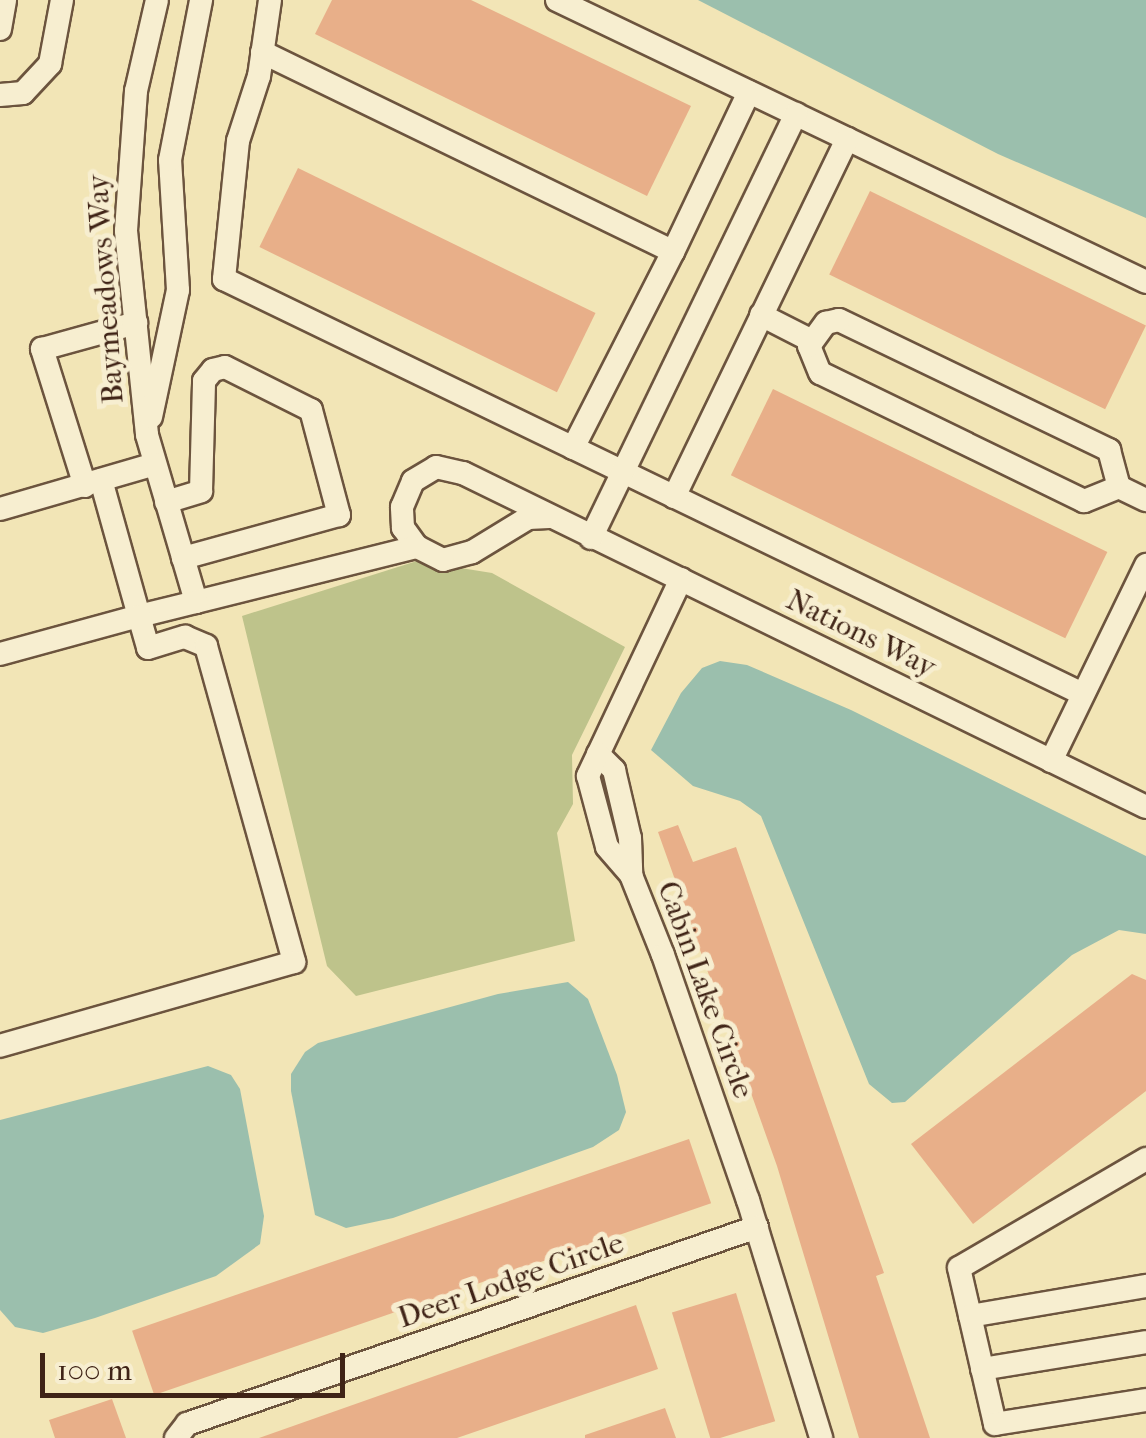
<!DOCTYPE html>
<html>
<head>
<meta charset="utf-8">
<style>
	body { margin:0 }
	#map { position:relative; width:1146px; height:1438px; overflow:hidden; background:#f2e5b6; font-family:"IM FELL French Canon",serif }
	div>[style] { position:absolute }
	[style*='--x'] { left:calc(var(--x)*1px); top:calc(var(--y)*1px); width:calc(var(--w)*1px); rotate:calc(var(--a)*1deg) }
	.green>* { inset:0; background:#bec38b }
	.water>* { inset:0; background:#9bbfad }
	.building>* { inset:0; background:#e8af89; transform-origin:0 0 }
	.roads { filter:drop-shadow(2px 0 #6c543e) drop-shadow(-2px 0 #6c543e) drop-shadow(0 2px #6c543e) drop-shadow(0 -2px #6c543e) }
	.minor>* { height:22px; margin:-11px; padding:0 11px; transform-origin:11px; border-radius:11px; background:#f7eed0 }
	span { translate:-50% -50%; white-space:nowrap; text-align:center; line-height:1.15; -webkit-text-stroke:10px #f7eed0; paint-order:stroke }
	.street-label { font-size:30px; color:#3f2316 }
	.scale { position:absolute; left:40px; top:1353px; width:305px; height:45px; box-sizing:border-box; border:5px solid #3f2316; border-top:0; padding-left:12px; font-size:30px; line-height:35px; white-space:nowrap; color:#3f2316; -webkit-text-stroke:8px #f7eed0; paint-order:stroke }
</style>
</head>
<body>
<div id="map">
	<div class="green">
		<div style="clip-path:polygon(417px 561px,492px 573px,625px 647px,572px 755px,573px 804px,557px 833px,575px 941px,356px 996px,327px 966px,242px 616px)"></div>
	</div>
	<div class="water">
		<div style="clip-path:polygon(698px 0,1146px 0,1146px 218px,998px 154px)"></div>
		<div style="clip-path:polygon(720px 661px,747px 665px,851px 710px,1146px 856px,1146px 934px,1119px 930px,1072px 955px,905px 1102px,892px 1103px,869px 1084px,761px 816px,740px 801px,693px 786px,651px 750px,681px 693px,702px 668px)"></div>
		<div style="clip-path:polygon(568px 982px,588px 999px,617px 1075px,626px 1112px,619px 1130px,593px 1147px,393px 1218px,346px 1228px,315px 1215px,291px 1091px,291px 1074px,305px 1052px,318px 1043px,498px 994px)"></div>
		<div style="clip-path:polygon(208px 1066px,231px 1075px,240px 1089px,264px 1216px,260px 1244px,216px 1276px,95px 1318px,43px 1333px,15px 1327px,0 1310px,0 1120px)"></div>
	</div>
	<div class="building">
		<div style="clip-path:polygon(332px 0,471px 0,691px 106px,647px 196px,315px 34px)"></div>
		<div style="left:298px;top:168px;width:331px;height:88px;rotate:26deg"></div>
		<div style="left:870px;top:191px;width:307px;height:93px;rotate:26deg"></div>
		<div style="left:773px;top:389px;width:372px;height:96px;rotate:26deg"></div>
		<div style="clip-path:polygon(678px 825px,693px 862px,736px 847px,884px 1273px,876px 1276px,930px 1438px,859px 1438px,777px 1166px,658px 832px)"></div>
		<div style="clip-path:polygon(1132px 974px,1146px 980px,1146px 1091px,973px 1224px,911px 1144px)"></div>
		<div style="left:689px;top:1139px;width:68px;height:589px;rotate:71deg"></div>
		<div style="left:736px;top:1293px;width:134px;height:67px;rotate:73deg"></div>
		<div style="clip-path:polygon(636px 1305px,658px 1369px,457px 1438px,259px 1438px)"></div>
		<div style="clip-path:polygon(112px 1399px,126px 1438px,55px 1438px,49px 1420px)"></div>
		<div style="clip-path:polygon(665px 1408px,676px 1438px,585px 1438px,585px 1435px)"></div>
	</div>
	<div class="roads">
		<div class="minor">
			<div style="--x:157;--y:0;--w:93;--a:103"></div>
			<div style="--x:136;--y:91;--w:140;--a:94.1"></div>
			<div style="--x:126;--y:231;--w:205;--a:84.1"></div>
			<div style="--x:147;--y:435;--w:174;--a:73.6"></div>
			<div style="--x:196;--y:602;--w:228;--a:-14"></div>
			<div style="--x:270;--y:0;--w:77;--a:98.2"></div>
			<div style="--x:259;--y:76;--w:68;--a:107.9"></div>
			<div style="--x:238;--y:141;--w:139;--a:95.8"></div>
			<div style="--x:224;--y:279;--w:954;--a:25.79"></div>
			<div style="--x:557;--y:0;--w:653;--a:25.58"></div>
			<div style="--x:0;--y:29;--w:29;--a:-80"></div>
			<div style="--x:262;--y:52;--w:457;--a:25.9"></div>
			<div style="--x:673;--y:252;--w:177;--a:-64.6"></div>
			<div style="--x:0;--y:95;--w:23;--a:-5"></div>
			<div style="--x:23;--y:93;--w:40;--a:-47"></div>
			<div style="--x:50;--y:64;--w:65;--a:-79.4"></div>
			<div style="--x:761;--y:315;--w:57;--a:27"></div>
			<div style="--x:839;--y:320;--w:300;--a:25.7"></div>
			<div style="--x:1109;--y:450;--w:38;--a:75"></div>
			<div style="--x:1119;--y:487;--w:38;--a:158"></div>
			<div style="--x:1084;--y:501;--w:293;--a:-154.1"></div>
			<div style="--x:820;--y:373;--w:29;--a:-112"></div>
			<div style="--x:809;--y:346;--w:29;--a:-54"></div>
			<div style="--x:826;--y:323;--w:13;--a:-13"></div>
			<div style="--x:151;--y:417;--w:130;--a:-78"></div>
			<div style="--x:178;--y:290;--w:130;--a:-93.5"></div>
			<div style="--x:170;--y:160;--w:163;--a:-79"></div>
			<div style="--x:573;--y:448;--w:220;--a:-63"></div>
			<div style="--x:101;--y:480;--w:141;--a:74.4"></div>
			<div style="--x:139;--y:616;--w:59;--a:-13.8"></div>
			<div style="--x:85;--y:486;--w:144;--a:-107.4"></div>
			<div style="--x:42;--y:349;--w:98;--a:-15.5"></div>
			<div style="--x:1119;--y:487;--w:30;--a:26"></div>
			<div style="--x:674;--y:497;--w:398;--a:-64.2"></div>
			<div style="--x:166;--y:502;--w:37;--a:-17"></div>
			<div style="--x:201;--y:491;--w:110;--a:-88.4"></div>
			<div style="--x:204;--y:381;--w:14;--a:-51"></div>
			<div style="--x:213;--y:370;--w:12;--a:-14"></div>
			<div style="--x:225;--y:367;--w:96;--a:26.6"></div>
			<div style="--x:311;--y:410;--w:109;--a:75.1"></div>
			<div style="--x:339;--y:515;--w:162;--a:164.6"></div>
			<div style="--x:0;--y:509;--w:161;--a:-16.2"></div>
			<div style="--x:549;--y:517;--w:21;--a:177"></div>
			<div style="--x:528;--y:518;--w:66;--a:148.7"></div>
			<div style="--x:472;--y:552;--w:30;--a:165"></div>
			<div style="--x:443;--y:560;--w:29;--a:-153"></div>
			<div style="--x:417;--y:547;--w:24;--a:-126"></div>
			<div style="--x:403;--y:528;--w:21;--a:-93"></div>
			<div style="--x:402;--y:507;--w:28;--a:-67"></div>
			<div style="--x:413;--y:481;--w:27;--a:-31"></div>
			<div style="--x:436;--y:467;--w:28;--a:13"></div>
			<div style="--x:463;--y:473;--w:760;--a:26.06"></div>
			<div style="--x:591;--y:538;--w:471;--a:-64.2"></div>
			<div style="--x:681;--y:579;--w:218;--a:115.3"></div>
			<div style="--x:588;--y:776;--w:73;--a:75"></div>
			<div style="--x:607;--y:847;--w:37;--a:49"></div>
			<div style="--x:631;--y:875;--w:86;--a:68.2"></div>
			<div style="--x:663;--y:955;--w:259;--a:70.9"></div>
			<div style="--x:748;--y:1200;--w:249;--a:72.9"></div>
			<div style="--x:0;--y:654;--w:144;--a:-15.3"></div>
			<div style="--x:139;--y:616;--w:33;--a:74"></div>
			<div style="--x:148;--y:648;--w:39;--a:-17"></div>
			<div style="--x:185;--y:637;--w:23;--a:23"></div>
			<div style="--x:206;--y:646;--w:328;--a:74.4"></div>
			<div style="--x:294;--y:962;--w:306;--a:164.1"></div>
			<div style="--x:598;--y:754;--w:23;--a:45"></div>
			<div style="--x:614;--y:770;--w:70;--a:76.8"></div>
			<div style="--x:630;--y:838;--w:37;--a:88"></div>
			<div style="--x:1051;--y:761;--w:218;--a:-64.1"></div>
			<div style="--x:1146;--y:1159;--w:216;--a:149.8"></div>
			<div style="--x:959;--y:1268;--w:160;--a:77"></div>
			<div style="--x:995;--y:1424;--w:153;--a:-9"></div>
			<div style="--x:970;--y:1316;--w:179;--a:-9.7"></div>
			<div style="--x:982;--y:1369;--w:166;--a:-9.3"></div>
			<div style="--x:176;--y:1438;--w:18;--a:-52"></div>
			<div style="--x:187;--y:1424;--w:603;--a:-19.07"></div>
		</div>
	</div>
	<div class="street-label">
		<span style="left:106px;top:289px;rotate:-94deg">Baymeadows Way</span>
		<span style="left:861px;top:634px;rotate:26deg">Nations Way</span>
		<span style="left:705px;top:990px;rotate:70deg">Cabin Lake Circle</span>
		<span style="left:511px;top:1281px;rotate:-19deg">Deer Lodge Circle</span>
	</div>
	<div class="scale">100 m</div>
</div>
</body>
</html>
